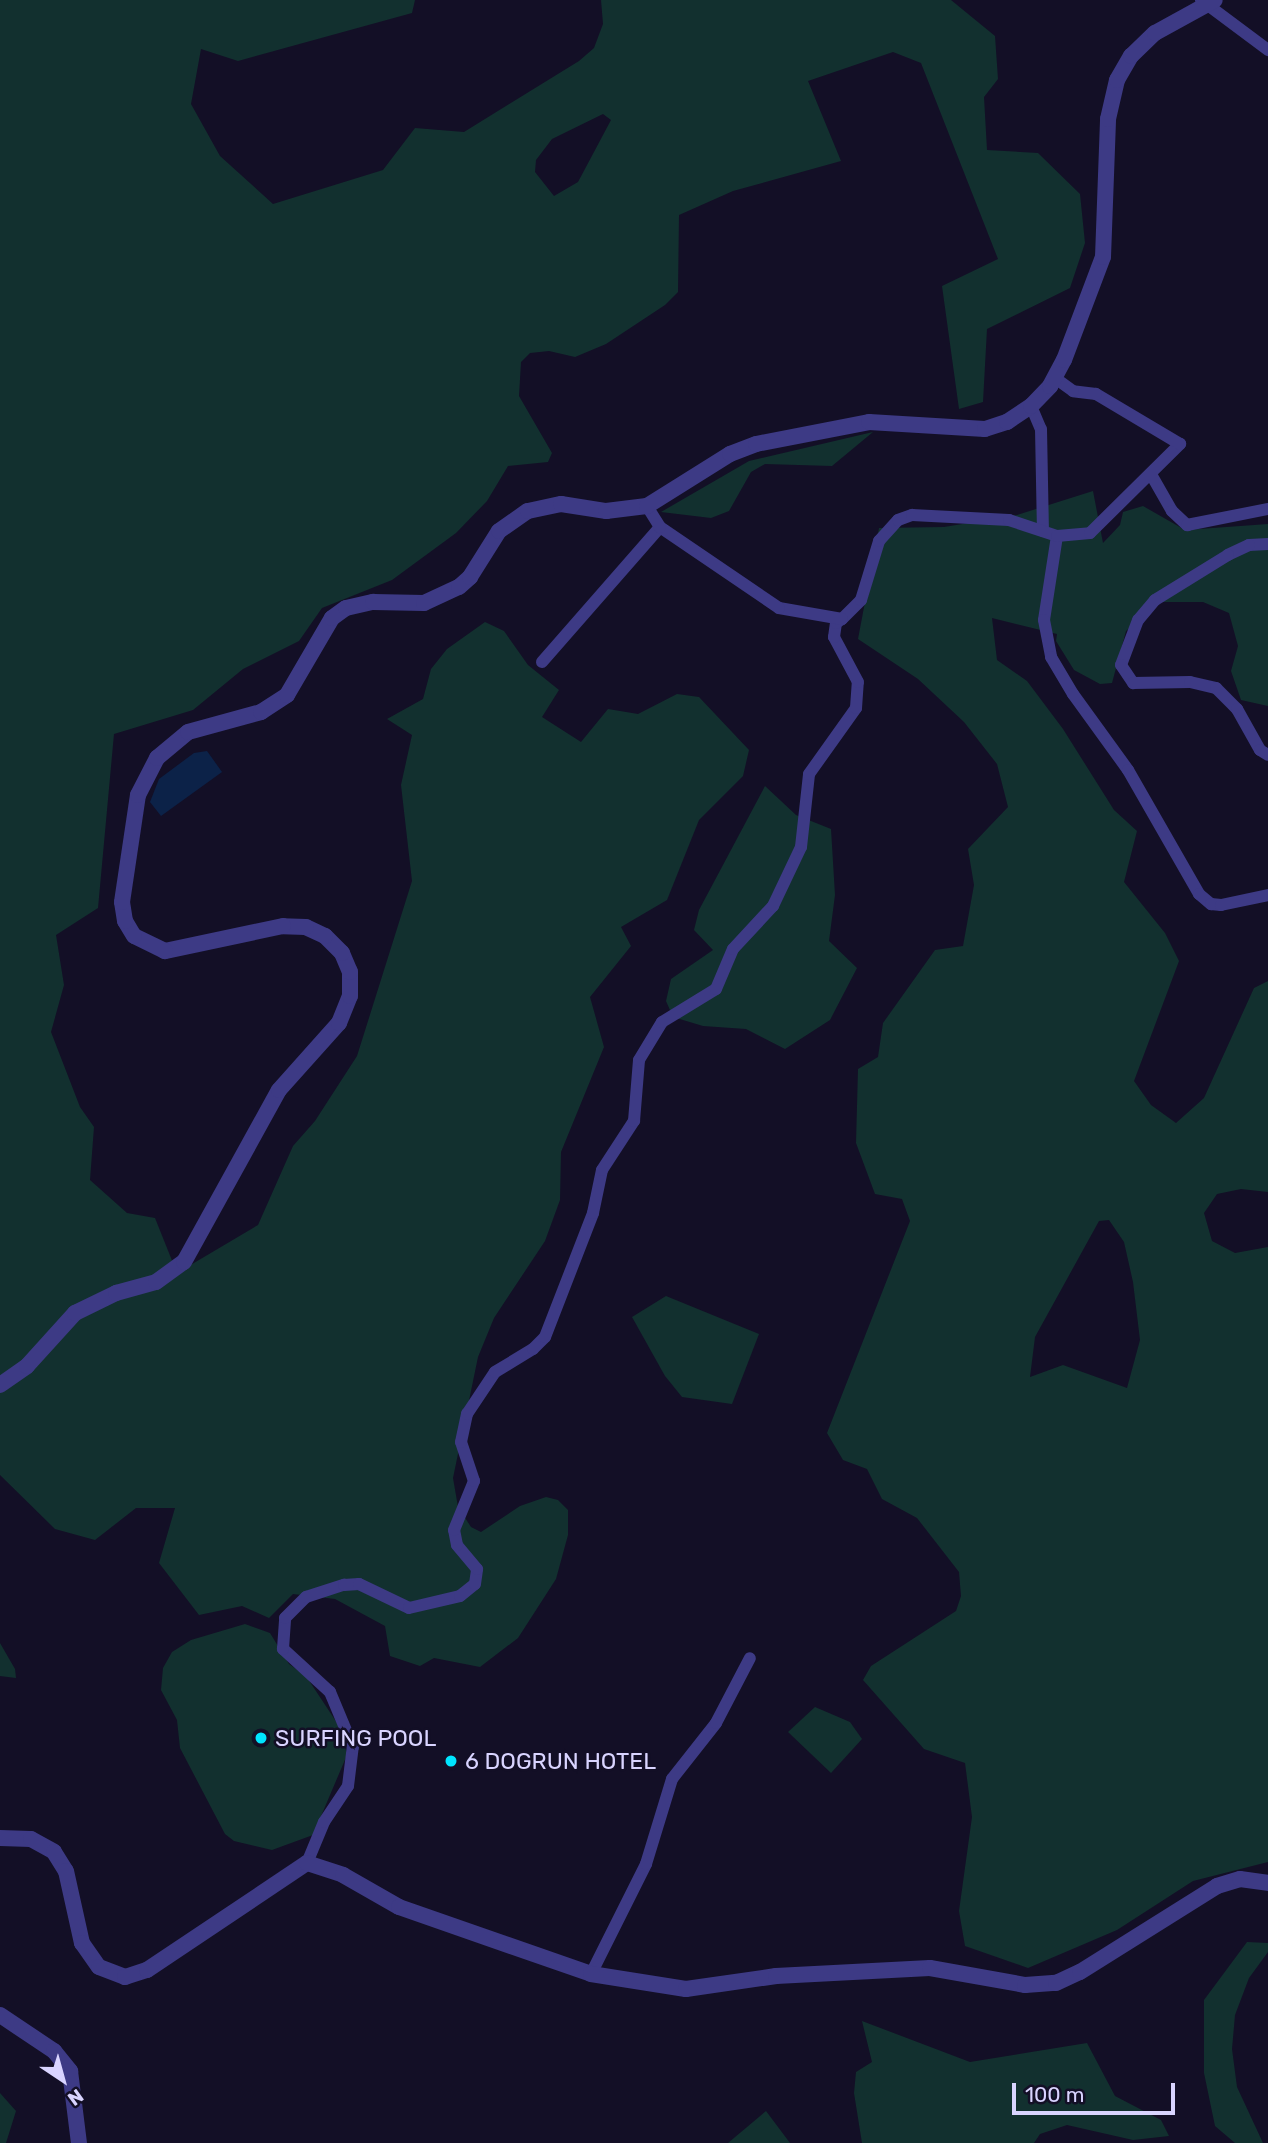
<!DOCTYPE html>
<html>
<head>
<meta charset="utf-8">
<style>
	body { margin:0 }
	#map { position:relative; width:1268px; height:2143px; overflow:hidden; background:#130f26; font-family:Rubik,sans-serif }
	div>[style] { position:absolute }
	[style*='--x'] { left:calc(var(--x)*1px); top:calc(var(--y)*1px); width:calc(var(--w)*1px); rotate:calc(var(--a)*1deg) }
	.green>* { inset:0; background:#12302f }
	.water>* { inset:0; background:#0c2248 }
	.minor>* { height:12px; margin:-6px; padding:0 6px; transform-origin:6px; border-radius:6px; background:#3d3a85 }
	.tertiary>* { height:16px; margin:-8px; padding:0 8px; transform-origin:8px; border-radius:8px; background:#3d3a85 }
	.dots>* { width:19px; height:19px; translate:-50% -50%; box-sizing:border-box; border:4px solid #130f26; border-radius:50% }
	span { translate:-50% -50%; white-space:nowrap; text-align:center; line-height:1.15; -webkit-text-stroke:5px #130f26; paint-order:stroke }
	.poi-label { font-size:23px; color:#d9d4ff }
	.left { translate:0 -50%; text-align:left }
	.north { position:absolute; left:28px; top:2045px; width:70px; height:70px; -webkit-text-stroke:5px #130f26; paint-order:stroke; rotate:144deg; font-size:19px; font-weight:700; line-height:28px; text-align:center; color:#d9d4ff }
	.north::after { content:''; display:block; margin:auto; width:24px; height:32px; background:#d9d4ff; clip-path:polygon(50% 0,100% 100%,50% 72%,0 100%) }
	.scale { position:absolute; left:1012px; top:2083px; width:163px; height:32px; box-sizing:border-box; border:4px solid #d9d4ff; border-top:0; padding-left:9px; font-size:21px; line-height:24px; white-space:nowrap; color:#d9d4ff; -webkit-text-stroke:5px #130f26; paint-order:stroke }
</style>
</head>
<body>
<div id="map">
	<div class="green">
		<div style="clip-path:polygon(evenodd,0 0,415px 0,412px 13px,238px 61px,201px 49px,191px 104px,220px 156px,273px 204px,383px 170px,415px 128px,464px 132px,579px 61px,594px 48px,603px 24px,601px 0,951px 0,995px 36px,998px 79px,984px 97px,987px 150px,1038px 153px,1080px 194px,1085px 243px,1070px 288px,987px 329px,983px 402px,959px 409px,942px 286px,998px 259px,921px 63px,893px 52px,808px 81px,841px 161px,733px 191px,679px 215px,678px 292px,665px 305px,606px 344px,575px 357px,549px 351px,530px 353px,521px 362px,519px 396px,552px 453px,548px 462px,508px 466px,487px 501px,456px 533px,392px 580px,322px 608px,299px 641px,243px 669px,193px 710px,114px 734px,98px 908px,56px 935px,64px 985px,51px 1032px,80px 1107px,94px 1127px,90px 1180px,127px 1213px,155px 1218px,177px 1273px,258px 1225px,293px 1146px,315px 1121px,357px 1056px,412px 881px,401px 785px,412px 735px,387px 719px,423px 699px,431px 669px,447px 649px,485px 622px,504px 631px,528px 665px,559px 690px,542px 717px,581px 742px,608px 709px,638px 714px,677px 694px,699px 697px,749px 750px,743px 776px,699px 820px,667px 900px,621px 927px,631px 946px,590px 997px,604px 1047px,561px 1152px,560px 1200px,545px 1241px,494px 1318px,478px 1357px,453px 1478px,458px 1507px,471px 1527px,481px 1532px,520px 1506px,546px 1497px,558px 1500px,568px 1510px,568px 1535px,556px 1579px,518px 1638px,480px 1667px,434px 1658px,420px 1666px,390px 1656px,385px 1626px,335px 1599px,293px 1594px,269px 1618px,242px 1606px,199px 1615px,159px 1563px,175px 1508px,136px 1508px,95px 1540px,55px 1529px,0 1475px,0 0,603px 114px,611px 120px,578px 182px,554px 196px,535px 172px,536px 160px,552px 139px,603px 114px)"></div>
		<div style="clip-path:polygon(873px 432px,832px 466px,765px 464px,751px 472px,729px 511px,711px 518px,661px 512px,749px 461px)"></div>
		<div style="clip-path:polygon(evenodd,1093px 491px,1103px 543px,1120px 525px,1123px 512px,1143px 506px,1185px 530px,1268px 524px,1268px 706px,1241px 700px,1231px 671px,1238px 646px,1229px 613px,1203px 602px,1160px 602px,1126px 631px,1112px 683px,1100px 684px,1074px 670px,1056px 641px,1057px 634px,992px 618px,997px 660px,1027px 681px,1063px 729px,1114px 810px,1137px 831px,1124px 882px,1165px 933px,1179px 961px,1134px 1081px,1151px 1105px,1176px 1123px,1204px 1098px,1254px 988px,1268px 981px,1268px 1192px,1241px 1189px,1217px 1194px,1204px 1213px,1212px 1241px,1235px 1253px,1268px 1247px,1268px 1862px,1193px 1881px,1117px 1930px,1028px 1968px,965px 1946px,959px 1911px,972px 1817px,965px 1763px,924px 1749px,863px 1680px,871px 1666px,956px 1611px,961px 1596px,959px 1572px,917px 1518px,882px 1499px,867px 1469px,843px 1460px,827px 1433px,910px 1221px,902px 1199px,875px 1194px,856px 1143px,858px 1069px,878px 1057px,883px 1023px,935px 950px,963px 946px,974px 885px,968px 849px,1008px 807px,997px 764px,964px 722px,918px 679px,858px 639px,879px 528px,944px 527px,1017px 515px,1093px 491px,1109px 1220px,1124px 1242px,1133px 1282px,1140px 1340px,1127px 1388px,1063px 1365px,1030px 1377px,1035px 1337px,1099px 1221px,1109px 1220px)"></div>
		<div style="clip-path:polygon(765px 786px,796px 815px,831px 829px,835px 895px,829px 941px,857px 968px,830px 1020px,785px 1049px,746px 1029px,703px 1026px,673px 1017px,666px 1001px,671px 979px,713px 950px,694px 930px,699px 910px)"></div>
		<div style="clip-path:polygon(666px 1296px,759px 1334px,732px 1404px,682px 1397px,665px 1376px,632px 1317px)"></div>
		<div style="clip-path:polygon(245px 1624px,270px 1633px,289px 1664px,306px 1676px,341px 1729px,347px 1755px,313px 1835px,272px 1850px,234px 1841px,225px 1834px,180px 1748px,177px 1720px,161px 1690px,163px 1668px,172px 1652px,191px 1640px)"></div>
		<div style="clip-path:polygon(0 1643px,15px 1669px,16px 1678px,0 1676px)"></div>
		<div style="clip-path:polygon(815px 1707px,850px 1722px,862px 1739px,831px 1773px,788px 1732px)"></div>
		<div style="clip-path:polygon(1247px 1942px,1268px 1943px,1268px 1952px,1249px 1978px,1235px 2015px,1232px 2049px,1237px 2087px,1263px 2143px,1235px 2143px,1215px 2126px,1204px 2073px,1204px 2000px)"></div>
		<div style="clip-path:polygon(862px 2021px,970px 2062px,1087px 2043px,1115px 2096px,1161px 2120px,1169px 2136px,1133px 2140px,1067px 2125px,1040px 2134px,1034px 2143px,862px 2143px,854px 2093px,856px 2072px,872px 2062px)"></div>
		<div style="clip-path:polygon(0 2093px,16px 2111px,6px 2143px,0 2143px)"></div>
		<div style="clip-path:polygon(766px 2111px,790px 2143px,728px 2143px)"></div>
	</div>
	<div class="water">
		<div style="clip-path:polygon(207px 751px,222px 772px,161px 816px,150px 802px,159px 779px,194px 753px)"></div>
	</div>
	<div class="minor">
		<div style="--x:1201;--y:0;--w:84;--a:36.7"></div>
		<div style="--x:1031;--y:406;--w:25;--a:67"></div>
		<div style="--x:1041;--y:429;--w:102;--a:88.9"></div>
		<div style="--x:1152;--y:476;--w:40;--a:60.3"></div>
		<div style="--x:1172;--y:511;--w:21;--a:43"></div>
		<div style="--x:1187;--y:525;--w:83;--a:-11.2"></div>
		<div style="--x:1057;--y:536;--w:85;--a:98.8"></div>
		<div style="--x:1044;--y:620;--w:38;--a:79"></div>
		<div style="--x:1051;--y:657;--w:43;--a:59.3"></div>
		<div style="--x:1073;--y:694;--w:94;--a:54.1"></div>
		<div style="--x:1128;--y:770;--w:143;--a:60.2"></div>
		<div style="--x:1199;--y:894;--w:16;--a:40"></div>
		<div style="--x:1211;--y:904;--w:10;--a:6"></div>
		<div style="--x:1221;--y:905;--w:48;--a:-12"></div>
		<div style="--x:1268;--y:544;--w:19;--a:177"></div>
		<div style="--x:1249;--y:545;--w:23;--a:155"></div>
		<div style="--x:1228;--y:555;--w:86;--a:148.3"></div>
		<div style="--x:1155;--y:600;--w:26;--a:130"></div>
		<div style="--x:1138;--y:620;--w:48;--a:110.7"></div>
		<div style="--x:1121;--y:665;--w:22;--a:56"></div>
		<div style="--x:1133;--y:683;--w:57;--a:-1"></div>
		<div style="--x:1190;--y:682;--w:27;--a:13"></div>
		<div style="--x:1216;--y:688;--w:30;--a:45"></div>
		<div style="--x:1237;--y:709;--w:47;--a:60.7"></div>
		<div style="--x:1260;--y:750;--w:9;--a:32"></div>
		<div style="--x:842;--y:619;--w:27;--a:-45"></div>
		<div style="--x:861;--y:600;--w:62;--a:-73"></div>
		<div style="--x:879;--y:541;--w:28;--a:-48"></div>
		<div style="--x:898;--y:520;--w:15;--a:-20"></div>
		<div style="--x:912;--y:515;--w:97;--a:3"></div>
		<div style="--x:1009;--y:520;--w:51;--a:18.4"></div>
		<div style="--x:1057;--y:536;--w:33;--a:-5"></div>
		<div style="--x:1090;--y:533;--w:127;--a:-44.7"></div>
		<div style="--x:1180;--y:444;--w:98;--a:-149.2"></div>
		<div style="--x:1096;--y:394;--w:23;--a:-173"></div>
		<div style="--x:1073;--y:391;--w:22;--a:-144"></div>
		<div style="--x:542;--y:662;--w:179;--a:-48.8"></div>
		<div style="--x:307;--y:1863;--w:44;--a:-67.5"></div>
		<div style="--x:324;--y:1822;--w:43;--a:-56.3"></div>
		<div style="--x:348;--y:1786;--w:39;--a:-83"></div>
		<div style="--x:353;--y:1747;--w:60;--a:-112.7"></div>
		<div style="--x:330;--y:1692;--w:64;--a:-137.5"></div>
		<div style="--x:283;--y:1649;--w:31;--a:-86"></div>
		<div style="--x:285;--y:1618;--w:30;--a:-45"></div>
		<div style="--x:306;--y:1597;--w:40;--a:-18"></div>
		<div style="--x:344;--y:1585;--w:15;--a:-4"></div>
		<div style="--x:359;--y:1584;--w:55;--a:25.6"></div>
		<div style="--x:409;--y:1608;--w:52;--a:-13.2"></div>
		<div style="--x:460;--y:1596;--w:19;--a:-39"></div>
		<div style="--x:475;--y:1584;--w:15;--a:-82"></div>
		<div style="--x:477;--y:1569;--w:31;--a:-130"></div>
		<div style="--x:457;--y:1545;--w:15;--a:-101"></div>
		<div style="--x:454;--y:1530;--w:53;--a:-67.8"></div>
		<div style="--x:474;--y:1481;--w:41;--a:-108.4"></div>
		<div style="--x:461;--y:1442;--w:29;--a:-78"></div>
		<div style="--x:467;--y:1414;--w:50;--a:-56.3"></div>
		<div style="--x:495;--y:1372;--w:44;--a:-31.2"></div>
		<div style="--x:533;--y:1349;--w:17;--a:-45"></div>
		<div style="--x:545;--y:1337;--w:133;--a:-68.8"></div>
		<div style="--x:593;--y:1213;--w:44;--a:-78.2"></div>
		<div style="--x:602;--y:1170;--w:59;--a:-56.9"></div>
		<div style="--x:634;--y:1121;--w:61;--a:-85.3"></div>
		<div style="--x:639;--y:1060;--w:44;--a:-58.8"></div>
		<div style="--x:662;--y:1022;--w:63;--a:-31.4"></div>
		<div style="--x:716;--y:989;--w:43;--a:-67"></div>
		<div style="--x:733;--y:949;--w:59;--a:-47.1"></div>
		<div style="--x:773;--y:906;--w:65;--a:-64.6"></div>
		<div style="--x:801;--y:847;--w:73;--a:-83.7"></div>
		<div style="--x:809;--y:774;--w:81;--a:-54.5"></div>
		<div style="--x:856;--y:708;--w:26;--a:-86"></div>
		<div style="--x:858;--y:682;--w:51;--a:-118.1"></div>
		<div style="--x:834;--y:637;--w:14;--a:-82"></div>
		<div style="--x:836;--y:623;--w:7;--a:-34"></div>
		<div style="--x:842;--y:619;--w:64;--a:-170.1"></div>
		<div style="--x:779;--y:608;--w:144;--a:-145.8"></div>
		<div style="--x:660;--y:527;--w:25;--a:-122"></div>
		<div style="--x:591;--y:1974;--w:123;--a:-63.4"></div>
		<div style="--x:646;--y:1864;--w:89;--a:-73"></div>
		<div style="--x:672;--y:1779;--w:71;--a:-51.8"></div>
		<div style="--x:716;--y:1723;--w:73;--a:-62.4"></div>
	</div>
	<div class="tertiary">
		<div style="--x:0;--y:1385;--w:33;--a:-35"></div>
		<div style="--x:27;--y:1366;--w:72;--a:-47.8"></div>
		<div style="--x:75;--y:1313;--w:46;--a:-26"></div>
		<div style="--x:116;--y:1293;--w:41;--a:-15.4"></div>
		<div style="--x:156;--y:1282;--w:34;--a:-36"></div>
		<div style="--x:184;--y:1262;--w:196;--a:-61.1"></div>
		<div style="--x:279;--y:1090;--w:90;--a:-48.2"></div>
		<div style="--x:339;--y:1023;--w:29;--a:-68"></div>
		<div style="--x:350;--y:996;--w:24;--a:-90"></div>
		<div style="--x:350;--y:972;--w:21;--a:-113"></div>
		<div style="--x:342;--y:953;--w:24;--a:-135"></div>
		<div style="--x:325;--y:936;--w:21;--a:-155"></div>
		<div style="--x:306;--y:927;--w:23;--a:-178"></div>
		<div style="--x:283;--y:926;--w:121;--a:168"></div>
		<div style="--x:165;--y:951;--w:34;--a:-154"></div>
		<div style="--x:134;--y:936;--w:17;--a:-121"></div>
		<div style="--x:125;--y:921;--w:19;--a:-99"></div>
		<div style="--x:122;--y:902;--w:108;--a:-81.5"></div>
		<div style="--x:138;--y:795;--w:42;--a:-62.8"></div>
		<div style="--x:157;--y:758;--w:40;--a:-40"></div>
		<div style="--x:188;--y:732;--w:76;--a:-15.3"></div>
		<div style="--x:261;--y:712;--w:31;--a:-33"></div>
		<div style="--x:287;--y:695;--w:89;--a:-59.7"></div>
		<div style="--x:332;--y:618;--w:17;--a:-36"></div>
		<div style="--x:346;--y:608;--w:28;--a:-13"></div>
		<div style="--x:373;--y:602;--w:51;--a:1.1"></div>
		<div style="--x:424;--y:603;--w:38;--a:-25"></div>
		<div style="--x:459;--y:587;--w:15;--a:-42"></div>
		<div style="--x:470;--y:577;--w:54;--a:-57.8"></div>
		<div style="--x:499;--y:531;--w:35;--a:-35"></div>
		<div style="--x:528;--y:511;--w:34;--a:-12"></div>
		<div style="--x:561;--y:504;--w:46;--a:8.8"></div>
		<div style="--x:606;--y:511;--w:41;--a:-7"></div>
		<div style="--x:647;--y:506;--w:98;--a:-32.1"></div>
		<div style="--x:730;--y:454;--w:28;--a:-21"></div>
		<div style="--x:756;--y:444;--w:115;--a:-11"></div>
		<div style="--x:869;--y:422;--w:116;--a:3.5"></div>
		<div style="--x:985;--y:429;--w:23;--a:-18"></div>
		<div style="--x:1007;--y:422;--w:29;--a:-34"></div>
		<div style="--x:1031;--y:406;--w:28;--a:-46"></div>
		<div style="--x:1050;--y:386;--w:30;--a:-62"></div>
		<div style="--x:1064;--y:360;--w:110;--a:-69.3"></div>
		<div style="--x:1103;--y:257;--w:138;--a:-87.9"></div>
		<div style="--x:1108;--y:119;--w:40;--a:-77"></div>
		<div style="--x:1117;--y:80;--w:28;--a:-60"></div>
		<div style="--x:1131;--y:56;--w:33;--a:-44"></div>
		<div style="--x:1155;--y:33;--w:68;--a:-28.8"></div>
		<div style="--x:0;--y:1838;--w:31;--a:2"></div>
		<div style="--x:31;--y:1839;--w:26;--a:29"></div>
		<div style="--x:54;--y:1852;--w:22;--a:58"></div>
		<div style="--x:66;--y:1871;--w:74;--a:77.5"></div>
		<div style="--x:82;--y:1943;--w:29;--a:55"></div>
		<div style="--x:99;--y:1967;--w:28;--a:21"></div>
		<div style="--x:125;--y:1977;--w:23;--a:-18"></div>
		<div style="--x:147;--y:1970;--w:192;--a:-33.8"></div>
		<div style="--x:307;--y:1863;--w:38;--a:18"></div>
		<div style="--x:343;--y:1875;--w:64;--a:29.7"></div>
		<div style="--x:399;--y:1907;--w:203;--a:19.2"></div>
		<div style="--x:591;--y:1974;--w:96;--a:9"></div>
		<div style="--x:686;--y:1989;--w:91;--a:-8.2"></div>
		<div style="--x:776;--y:1976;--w:154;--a:-3"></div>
		<div style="--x:930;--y:1968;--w:97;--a:10.1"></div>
		<div style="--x:1025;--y:1985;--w:31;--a:-4"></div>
		<div style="--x:1056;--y:1983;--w:26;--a:-25"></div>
		<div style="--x:1080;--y:1972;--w:162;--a:-32.1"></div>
		<div style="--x:1217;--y:1886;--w:24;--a:-17"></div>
		<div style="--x:1240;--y:1879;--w:28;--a:8"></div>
		<div style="--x:0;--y:2015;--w:65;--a:33.7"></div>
		<div style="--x:54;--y:2051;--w:26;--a:51"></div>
		<div style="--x:70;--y:2071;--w:73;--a:82.9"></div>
	</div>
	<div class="dots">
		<div style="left:261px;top:1738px;background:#00e5ff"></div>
		<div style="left:451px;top:1761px;background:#00e5ff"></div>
	</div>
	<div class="poi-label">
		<span class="left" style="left:275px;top:1738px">SURFING POOL</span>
		<span class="left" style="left:465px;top:1761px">6 DOGRUN HOTEL</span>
	</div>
	<div class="north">N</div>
	<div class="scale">100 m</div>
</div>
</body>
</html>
